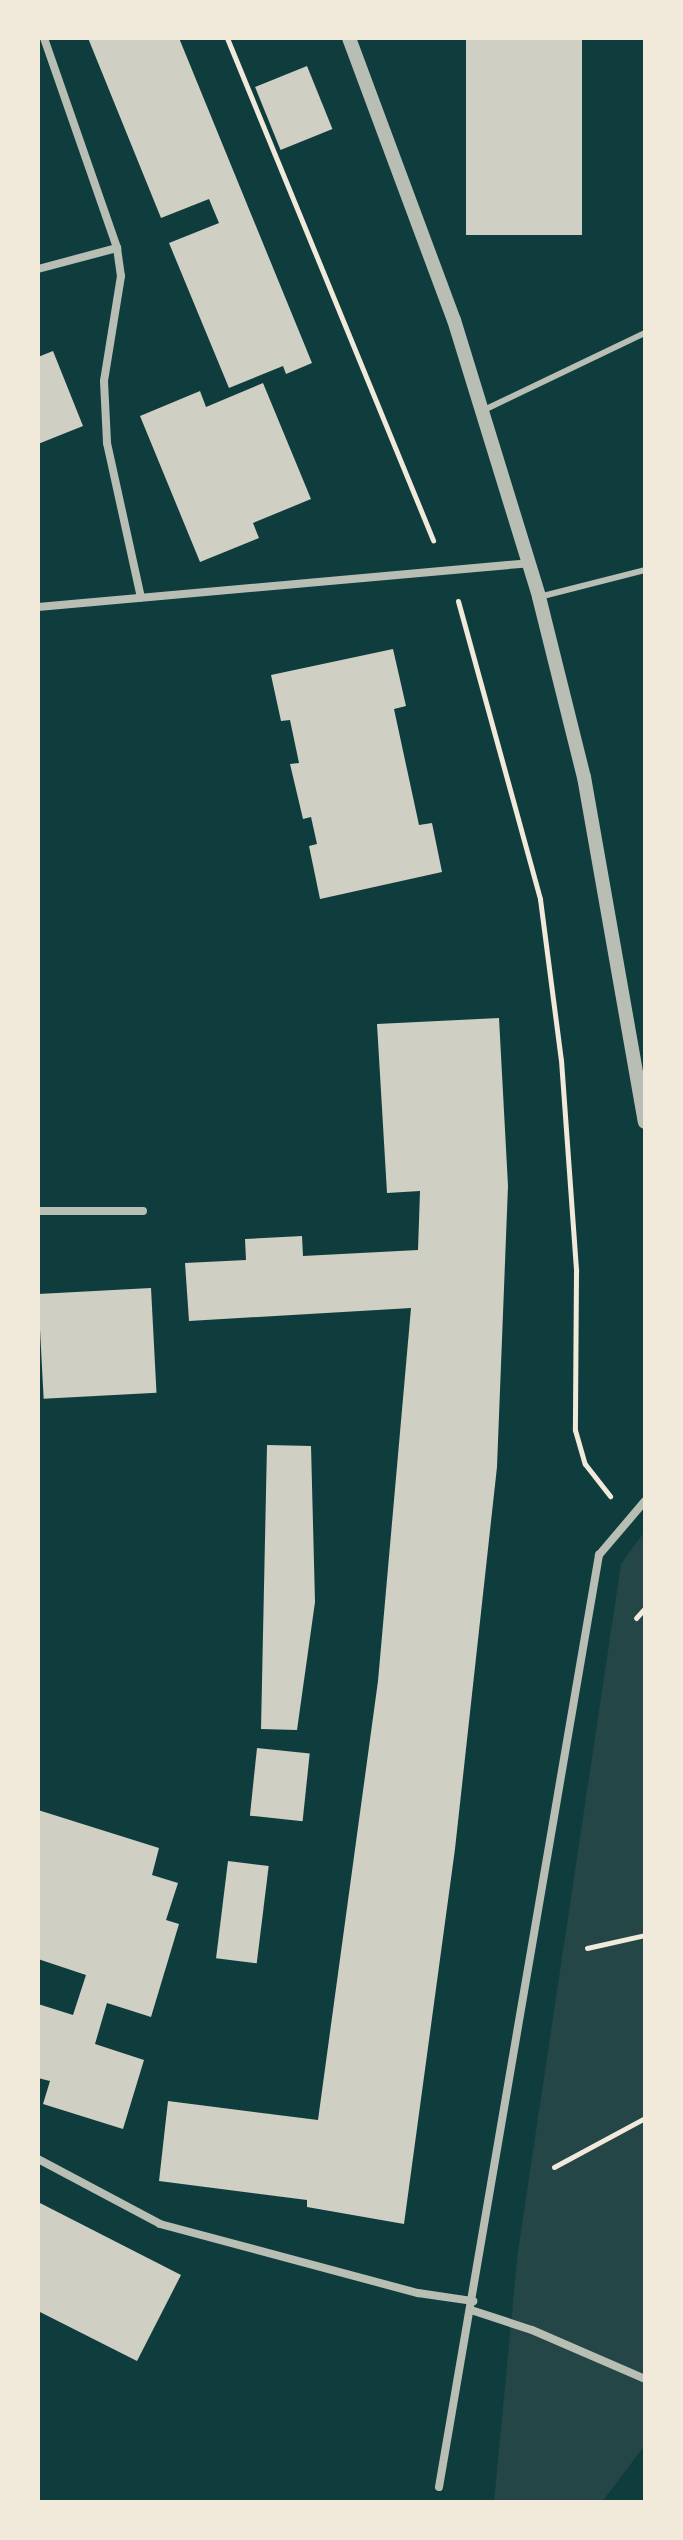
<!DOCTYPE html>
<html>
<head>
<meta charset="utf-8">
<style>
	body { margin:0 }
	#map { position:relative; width:683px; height:2540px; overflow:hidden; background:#0f3d3e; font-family:"Open Sans",sans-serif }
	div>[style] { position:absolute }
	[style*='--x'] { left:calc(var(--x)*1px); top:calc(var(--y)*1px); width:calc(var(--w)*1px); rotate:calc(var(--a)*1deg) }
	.green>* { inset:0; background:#244646 }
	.building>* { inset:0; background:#cfcfc3; transform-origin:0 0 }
	.path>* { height:5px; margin:-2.5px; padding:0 2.5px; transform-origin:2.5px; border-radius:2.5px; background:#f1e9da }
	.service>* { height:6px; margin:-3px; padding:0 3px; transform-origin:3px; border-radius:3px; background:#b8beb3 }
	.minor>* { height:8px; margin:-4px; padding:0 4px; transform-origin:4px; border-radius:4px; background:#b8beb3 }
	.tertiary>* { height:14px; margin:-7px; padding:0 7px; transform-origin:7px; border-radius:7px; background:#b8beb3 }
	span { translate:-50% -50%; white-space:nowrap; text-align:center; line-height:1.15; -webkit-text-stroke:8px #f1e9da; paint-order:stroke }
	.frame { position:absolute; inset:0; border:40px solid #f1e9da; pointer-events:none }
</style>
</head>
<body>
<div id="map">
	<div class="green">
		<div style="clip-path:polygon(645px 1531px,645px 2445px,602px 2502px,494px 2502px,518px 2251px,621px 1564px)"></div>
	</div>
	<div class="building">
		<div style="clip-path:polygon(88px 38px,179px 38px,312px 363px,286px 374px,283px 366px,229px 388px,169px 243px,219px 223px,209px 199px,161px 218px)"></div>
		<div style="left:466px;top:38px;width:116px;height:197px"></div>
		<div style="left:307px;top:66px;width:68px;height:56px;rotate:68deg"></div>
		<div style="clip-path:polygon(53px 351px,83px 426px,38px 444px,38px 357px)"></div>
		<div style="clip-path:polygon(263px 383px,311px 499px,253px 523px,259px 538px,200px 562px,140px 416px,200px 391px,206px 407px)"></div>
		<div style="clip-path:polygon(393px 649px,406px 706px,394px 709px,419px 825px,432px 823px,442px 872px,320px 899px,309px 846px,317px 844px,311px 817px,303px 819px,290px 764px,299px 763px,290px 720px,281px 721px,271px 675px)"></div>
		<div style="clip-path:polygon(499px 1018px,508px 1186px,497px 1467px,455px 1849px,404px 2224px,307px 2207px,307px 2200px,159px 2181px,168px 2101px,318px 2120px,378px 1681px,411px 1308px,189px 1321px,185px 1263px,246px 1260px,245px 1239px,302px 1236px,303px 1256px,418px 1250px,420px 1191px,387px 1193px,377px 1024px)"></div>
		<div style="left:151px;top:1288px;width:105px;height:113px;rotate:87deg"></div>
		<div style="clip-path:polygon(267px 1445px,311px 1446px,315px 1602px,297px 1730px,261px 1729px)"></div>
		<div style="left:257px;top:1748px;width:53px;height:68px;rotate:6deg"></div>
		<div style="clip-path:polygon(38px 1810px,159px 1848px,152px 1875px,178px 1883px,166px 1920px,179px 1924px,151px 2017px,107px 2003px,95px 2044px,144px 2060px,123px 2129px,43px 2104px,50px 2081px,38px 2078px,38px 2004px,73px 2015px,86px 1975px,38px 1959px)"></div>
		<div style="left:228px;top:1861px;width:41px;height:98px;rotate:7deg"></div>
		<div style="clip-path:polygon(38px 2202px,181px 2275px,137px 2361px,38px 2311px)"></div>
	</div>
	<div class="path">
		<div style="--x:227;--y:38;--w:543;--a:67.69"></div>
		<div style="--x:458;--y:601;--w:309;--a:74.6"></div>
		<div style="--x:540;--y:899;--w:162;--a:82.6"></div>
		<div style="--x:561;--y:1060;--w:212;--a:85.9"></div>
		<div style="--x:576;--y:1271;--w:159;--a:90.4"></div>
		<div style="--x:575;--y:1430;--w:35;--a:74"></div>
		<div style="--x:585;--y:1464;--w:41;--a:52"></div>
		<div style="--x:636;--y:1618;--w:13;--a:-48"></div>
		<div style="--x:587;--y:1948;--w:59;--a:-12.6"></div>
		<div style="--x:554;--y:2167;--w:103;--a:-28.3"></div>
	</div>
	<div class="service">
		<div style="--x:484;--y:410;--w:178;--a:-25.6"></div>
		<div style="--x:539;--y:597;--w:109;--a:-14.3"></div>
	</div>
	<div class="minor">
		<div style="--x:44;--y:38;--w:222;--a:70.8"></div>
		<div style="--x:117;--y:248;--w:28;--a:82"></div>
		<div style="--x:121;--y:276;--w:106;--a:99.2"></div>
		<div style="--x:104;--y:381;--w:62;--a:87.2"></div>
		<div style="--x:107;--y:443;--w:158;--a:77.6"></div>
		<div style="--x:38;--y:269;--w:82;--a:-14.9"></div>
		<div style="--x:38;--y:607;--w:493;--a:-5.1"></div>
		<div style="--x:38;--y:1211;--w:105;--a:0"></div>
		<div style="--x:38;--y:2159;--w:138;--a:28"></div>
		<div style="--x:160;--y:2224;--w:267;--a:15"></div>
		<div style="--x:418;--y:2293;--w:56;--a:8.3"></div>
		<div style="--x:471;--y:2310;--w:64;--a:18.2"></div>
		<div style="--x:532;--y:2330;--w:123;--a:23.4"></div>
		<div style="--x:439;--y:2487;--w:946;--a:-80.26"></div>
		<div style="--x:599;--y:1555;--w:71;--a:-49.6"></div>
	</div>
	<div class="tertiary">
		<div style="--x:349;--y:38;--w:301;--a:69.6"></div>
		<div style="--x:454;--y:320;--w:290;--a:72.9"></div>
		<div style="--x:539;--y:597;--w:186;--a:76"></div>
		<div style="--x:584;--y:777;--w:350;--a:80"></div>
	</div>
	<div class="frame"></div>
</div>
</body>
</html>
